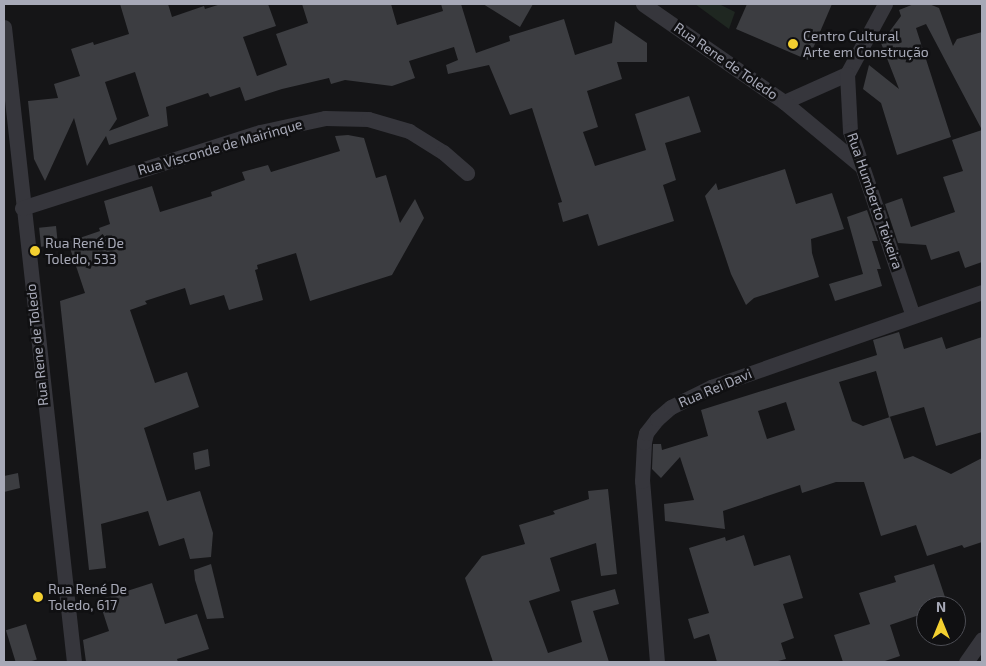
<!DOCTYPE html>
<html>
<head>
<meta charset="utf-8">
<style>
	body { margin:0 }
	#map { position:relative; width:986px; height:666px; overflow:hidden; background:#151517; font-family:"Exo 2",sans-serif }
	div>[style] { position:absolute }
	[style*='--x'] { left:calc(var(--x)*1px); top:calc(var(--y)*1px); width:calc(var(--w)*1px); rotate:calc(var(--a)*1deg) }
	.green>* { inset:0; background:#1f2721 }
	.building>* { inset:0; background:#3c3d41; transform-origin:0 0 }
	.street>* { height:15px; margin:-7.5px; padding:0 7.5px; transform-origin:7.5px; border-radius:7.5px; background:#36363c }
	.dots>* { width:14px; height:14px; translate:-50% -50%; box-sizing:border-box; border:2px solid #101012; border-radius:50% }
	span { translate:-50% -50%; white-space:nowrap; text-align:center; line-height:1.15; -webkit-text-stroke:5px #101012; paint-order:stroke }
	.poi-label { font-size:14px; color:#a7a9b7 }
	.left { translate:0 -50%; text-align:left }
	.street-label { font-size:14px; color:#a7a9b7 }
	.frame { position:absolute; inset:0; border:5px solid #a7a9b7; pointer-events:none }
	.north { position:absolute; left:916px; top:596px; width:50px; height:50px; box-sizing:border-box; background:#101012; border:1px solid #4c4d54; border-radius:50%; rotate:0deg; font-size:14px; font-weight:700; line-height:20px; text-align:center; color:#a7a9b7 }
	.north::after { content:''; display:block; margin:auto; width:18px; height:22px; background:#f4d030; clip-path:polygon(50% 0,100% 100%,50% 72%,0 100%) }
</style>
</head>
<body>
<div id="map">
	<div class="green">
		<div style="clip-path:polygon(695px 4px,719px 4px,735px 12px,729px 29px)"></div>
	</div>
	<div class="building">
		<div style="clip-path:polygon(evenodd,120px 4px,168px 4px,172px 17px,204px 6px,205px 9px,221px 4px,268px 4px,276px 26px,243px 37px,257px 76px,287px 65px,276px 34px,308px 23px,302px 4px,391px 4px,397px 25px,443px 11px,441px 4px,461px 4px,476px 53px,510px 41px,509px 36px,564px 19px,575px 55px,612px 43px,615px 21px,647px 43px,647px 62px,617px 62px,622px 79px,587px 91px,598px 127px,583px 132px,595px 166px,646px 150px,635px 114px,689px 96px,701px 132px,665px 143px,676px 180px,663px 185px,674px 221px,598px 246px,588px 214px,563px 222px,558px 203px,562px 202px,532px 108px,510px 115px,489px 65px,448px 74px,446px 65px,458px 60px,454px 47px,409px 61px,415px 78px,392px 86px,345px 80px,331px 84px,329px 78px,282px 89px,245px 101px,240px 87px,210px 97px,208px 93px,166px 107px,168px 126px,109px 145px,106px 136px,87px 166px,74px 118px,45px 181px,34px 159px,28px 101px,58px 98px,54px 84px,80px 76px,71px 49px,93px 42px,94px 45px,129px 34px,120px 4px,135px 72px,149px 116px,109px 131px,117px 119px,105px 82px,135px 72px)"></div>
		<div style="clip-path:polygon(483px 4px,533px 4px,520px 27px)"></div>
		<div style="clip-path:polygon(747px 4px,832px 4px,808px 60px,736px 29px)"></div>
		<div style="clip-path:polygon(914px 4px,929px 4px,939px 8px,953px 46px,957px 39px,982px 32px,982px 130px,926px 24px,916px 28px,951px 137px,897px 155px,881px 103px,863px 89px,869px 65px,899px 89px,881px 43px,901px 16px,899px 10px)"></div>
		<div style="clip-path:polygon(982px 130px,982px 262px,965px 268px,959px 251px,931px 260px,926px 245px,898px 243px,885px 204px,902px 198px,911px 227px,955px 212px,943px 177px,963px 171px,952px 140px)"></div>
		<div style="clip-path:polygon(348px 135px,364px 138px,376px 178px,386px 175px,400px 223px,415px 199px,424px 218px,392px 275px,310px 301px,296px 253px,257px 265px,258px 269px,255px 270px,263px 300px,229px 310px,224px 295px,190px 305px,185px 288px,145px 301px,147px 304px,130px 310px,155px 383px,187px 372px,199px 407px,144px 428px,167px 501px,200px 491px,213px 533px,211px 557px,190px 559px,184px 538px,159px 546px,148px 511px,101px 524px,106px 568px,89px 570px,60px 301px,85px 293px,68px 242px,100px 231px,99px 228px,110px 224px,104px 201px,152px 186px,160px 212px,212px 196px,211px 192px,245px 180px,242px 172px,268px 165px,271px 172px,340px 151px,335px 136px)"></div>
		<div style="clip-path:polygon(785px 169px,796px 204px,832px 193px,844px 229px,811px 239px,812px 253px,819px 277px,754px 298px,746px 305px,731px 274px,705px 196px,716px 183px,718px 190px)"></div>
		<div style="clip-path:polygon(867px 210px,878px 241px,872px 241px,881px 269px,877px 269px,882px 286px,835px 301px,829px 284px,863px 274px,847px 217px)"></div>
		<div style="left:56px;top:226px;width:19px;height:17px;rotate:84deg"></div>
		<div style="clip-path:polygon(evenodd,899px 332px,904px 349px,942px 337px,946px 349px,982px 337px,982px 432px,936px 446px,924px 407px,889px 417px,876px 371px,839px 382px,852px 421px,863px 426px,890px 417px,904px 459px,913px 456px,951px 474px,982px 458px,982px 542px,964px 548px,962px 545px,927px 556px,916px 525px,881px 536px,864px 482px,836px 482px,802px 493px,800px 485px,723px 511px,725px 529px,665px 521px,664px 504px,694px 500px,680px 457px,661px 478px,652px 469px,653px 444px,661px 444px,662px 450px,708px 436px,701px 410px,877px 355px,873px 340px,899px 332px,786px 402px,795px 430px,767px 439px,758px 411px,786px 402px)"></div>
		<div style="clip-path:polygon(208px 449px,210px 466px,195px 470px,193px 453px)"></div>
		<div style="clip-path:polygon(18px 473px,20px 488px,4px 492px,4px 476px)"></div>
		<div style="clip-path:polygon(608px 489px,617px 574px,601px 576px,596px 543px,550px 558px,560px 591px,529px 601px,548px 653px,582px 642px,571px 601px,615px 589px,619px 604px,593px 611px,609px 662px,493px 662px,465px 578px,482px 556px,525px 544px,519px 525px,555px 514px,553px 511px,589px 499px,588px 491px)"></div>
		<div style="clip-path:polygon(744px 535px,754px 566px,790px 555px,803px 598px,783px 604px,794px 638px,781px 643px,786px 659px,774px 662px,717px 662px,709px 634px,694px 639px,688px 619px,709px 613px,689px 548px,725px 537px,726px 541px)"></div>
		<div style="clip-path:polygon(211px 564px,222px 609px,224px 618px,207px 619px,195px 580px,194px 570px)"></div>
		<div style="clip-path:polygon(934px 564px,948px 606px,923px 606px,925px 613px,890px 625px,900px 656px,882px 662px,843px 662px,834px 635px,870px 624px,859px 593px,896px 582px,894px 576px)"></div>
		<div style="clip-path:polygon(152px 583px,165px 624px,197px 614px,209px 649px,177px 659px,178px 662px,86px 662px,83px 640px,109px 631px,99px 600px)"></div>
		<div style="left:26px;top:624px;width:37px;height:21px;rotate:73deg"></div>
	</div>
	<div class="street">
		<div style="--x:643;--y:4;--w:172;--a:34.8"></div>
		<div style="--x:784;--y:102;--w:69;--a:-24"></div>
		<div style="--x:885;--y:4;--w:80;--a:118.5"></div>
		<div style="--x:847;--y:74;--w:57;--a:87"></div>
		<div style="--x:850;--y:131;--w:195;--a:71.2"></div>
		<div style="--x:4;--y:27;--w:639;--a:83.71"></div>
		<div style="--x:784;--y:102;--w:99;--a:39.7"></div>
		<div style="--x:22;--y:208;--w:250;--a:-17.7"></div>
		<div style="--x:260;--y:132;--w:66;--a:-12.2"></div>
		<div style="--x:325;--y:118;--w:43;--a:1.3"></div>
		<div style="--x:368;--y:119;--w:43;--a:16.3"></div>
		<div style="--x:409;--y:131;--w:40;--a:32"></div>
		<div style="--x:443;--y:152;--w:32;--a:41"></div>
		<div style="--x:657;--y:662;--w:182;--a:-94.7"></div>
		<div style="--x:642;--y:481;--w:39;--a:-87"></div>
		<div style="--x:644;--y:442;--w:9;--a:-77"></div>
		<div style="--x:646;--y:433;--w:18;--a:-52"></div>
		<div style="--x:657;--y:419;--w:18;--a:-41"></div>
		<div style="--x:671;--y:407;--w:45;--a:-26.6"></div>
		<div style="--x:711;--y:387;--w:287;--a:-19.3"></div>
		<div style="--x:966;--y:662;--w:28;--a:-55"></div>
	</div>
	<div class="dots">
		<div style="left:793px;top:44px;background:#f4d030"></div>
		<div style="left:35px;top:251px;background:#f4d030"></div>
		<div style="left:38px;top:597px;background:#f4d030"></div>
	</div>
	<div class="poi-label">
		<span class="left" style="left:803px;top:44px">Centro Cultural<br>Arte em Construção</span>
		<span class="left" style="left:45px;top:251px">Rua René De<br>Toledo, 533</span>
		<span class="left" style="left:48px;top:597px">Rua René De<br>Toledo, 617</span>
	</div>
	<div class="street-label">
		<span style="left:726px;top:61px;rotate:35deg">Rua Rene de Toledo</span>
		<span style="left:220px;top:147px;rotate:-16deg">Rua Visconde de Mairinque</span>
		<span style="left:875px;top:201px;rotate:71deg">Rua Humberto Teixeira</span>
		<span style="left:37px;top:345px;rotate:-96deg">Rua Rene de Toledo</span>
		<span style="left:715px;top:388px;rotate:-23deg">Rua Rei Davi</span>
	</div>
	<div class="frame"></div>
	<div class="north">N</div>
</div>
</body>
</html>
